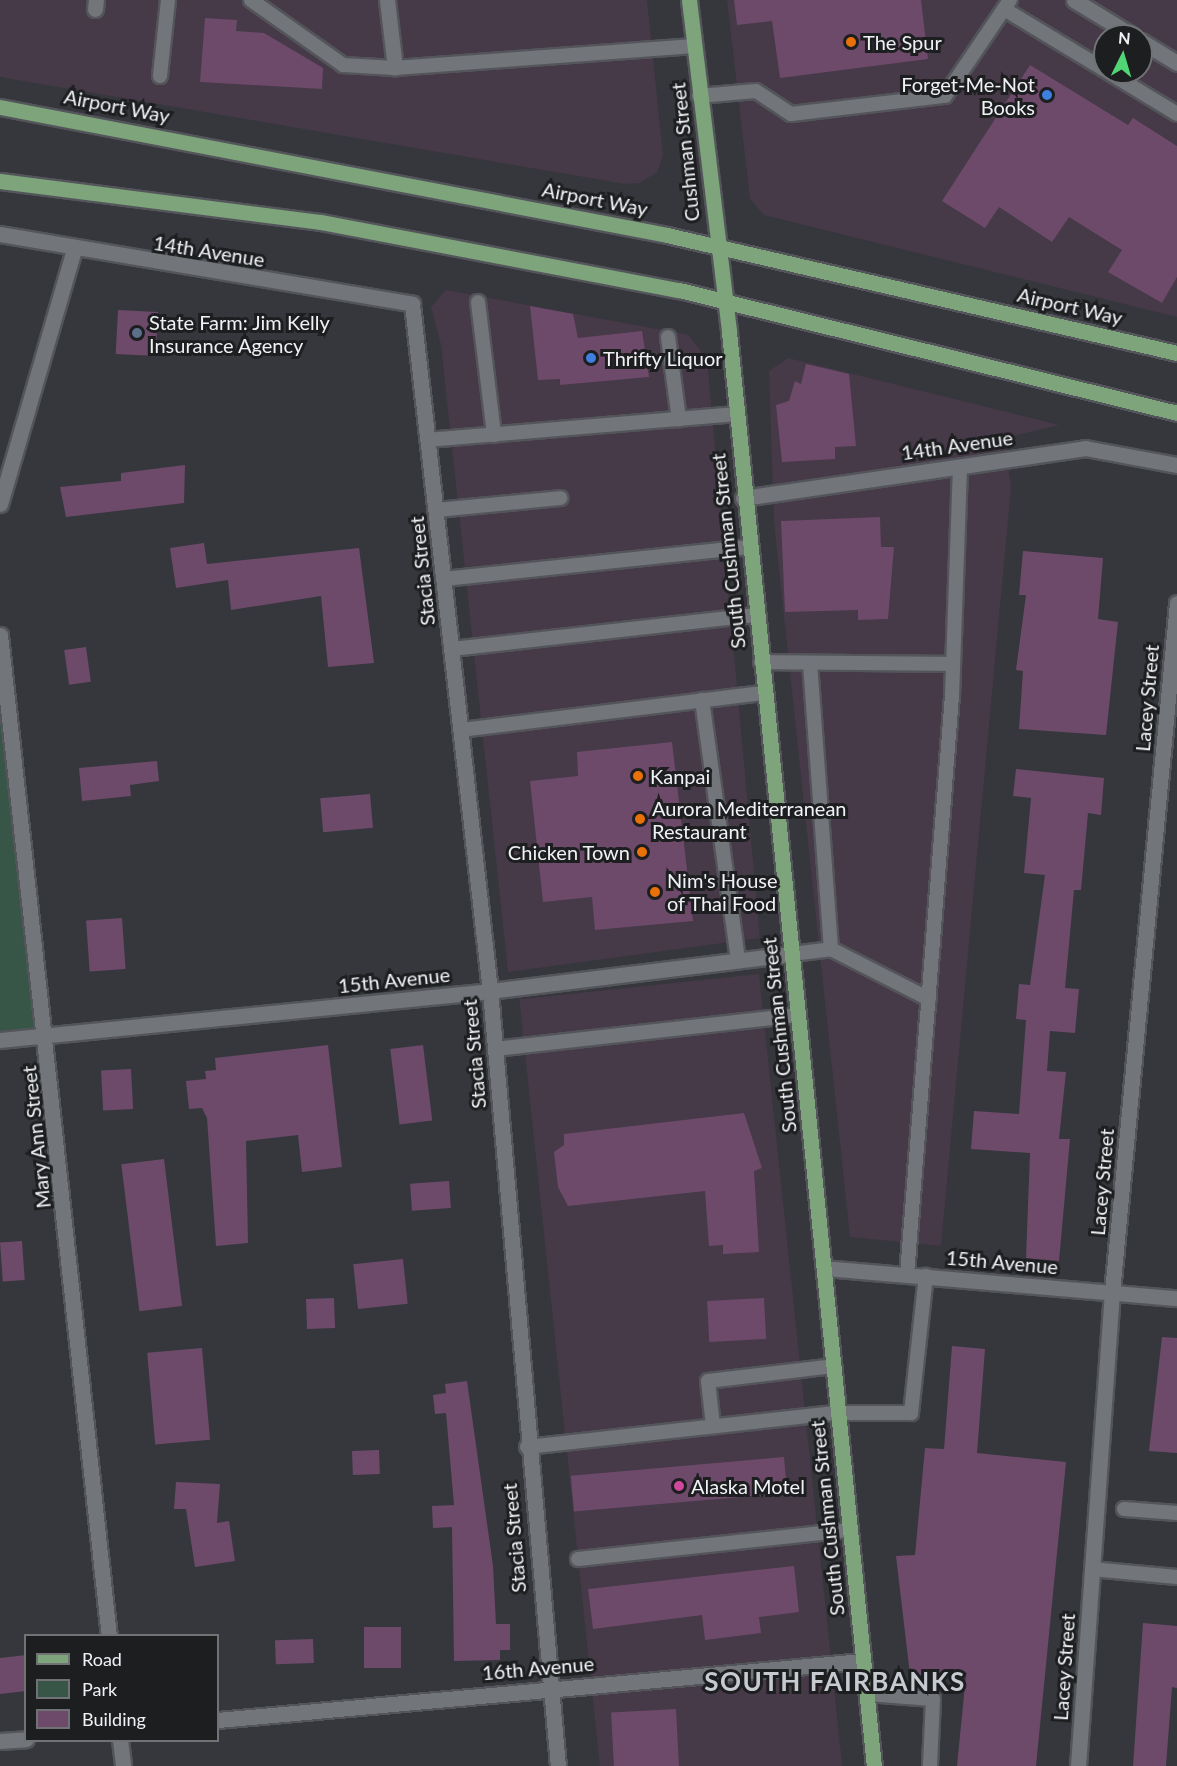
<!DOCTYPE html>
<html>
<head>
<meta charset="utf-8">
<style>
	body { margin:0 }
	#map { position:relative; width:1177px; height:1766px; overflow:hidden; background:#35373c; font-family:Lato,sans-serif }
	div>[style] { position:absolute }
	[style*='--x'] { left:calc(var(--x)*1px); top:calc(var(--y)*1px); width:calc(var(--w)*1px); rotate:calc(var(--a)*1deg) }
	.commercial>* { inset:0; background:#463948; transform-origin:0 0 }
	.green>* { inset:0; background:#375647 }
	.building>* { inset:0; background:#6d4a6a; transform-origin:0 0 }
	.roads { filter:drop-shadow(2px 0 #53555a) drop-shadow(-2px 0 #53555a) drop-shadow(0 2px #53555a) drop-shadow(0 -2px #53555a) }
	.service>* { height:14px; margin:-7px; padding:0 7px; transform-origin:7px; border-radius:7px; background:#72757a }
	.minor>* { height:15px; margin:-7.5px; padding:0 7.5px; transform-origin:7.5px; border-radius:7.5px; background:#72757a }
	.tertiary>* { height:15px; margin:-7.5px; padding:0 7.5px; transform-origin:7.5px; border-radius:7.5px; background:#72757a }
	.primary>* { height:15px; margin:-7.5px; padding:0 7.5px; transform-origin:7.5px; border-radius:7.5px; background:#7da47b }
	.dots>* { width:16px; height:16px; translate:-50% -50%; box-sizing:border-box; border:3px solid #1d1e20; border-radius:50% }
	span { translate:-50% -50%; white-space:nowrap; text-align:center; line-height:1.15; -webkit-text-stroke:6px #1d1e20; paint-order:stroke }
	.poi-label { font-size:20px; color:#f0f1f5 }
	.left { translate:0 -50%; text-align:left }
	.right { translate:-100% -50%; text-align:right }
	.street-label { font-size:20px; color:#f0f1f5 }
	.district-label { font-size:26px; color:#c7cad0; font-weight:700; letter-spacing:1.5px }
	.legend { position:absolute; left:24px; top:1634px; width:195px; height:108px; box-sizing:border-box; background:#1d1e20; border:2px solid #717275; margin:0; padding:8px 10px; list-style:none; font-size:18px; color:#f0f1f5 }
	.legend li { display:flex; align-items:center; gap:12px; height:30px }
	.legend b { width:30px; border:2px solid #717275 }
	.north { position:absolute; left:1093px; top:24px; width:60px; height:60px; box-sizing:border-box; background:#1d1e20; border:2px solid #717275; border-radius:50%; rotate:5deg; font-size:16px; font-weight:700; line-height:24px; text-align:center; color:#f0f1f5 }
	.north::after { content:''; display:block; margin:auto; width:21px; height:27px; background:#50d674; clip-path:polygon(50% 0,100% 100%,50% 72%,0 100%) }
</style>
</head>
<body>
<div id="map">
	<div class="commercial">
		<div style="clip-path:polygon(0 0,647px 0,663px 156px,657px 172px,640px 183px,625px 184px,0 77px)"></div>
		<div style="clip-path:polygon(evenodd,727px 0,1177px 0,1177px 317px,764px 215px,750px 199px,727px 0,1105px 36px,1141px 36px,1141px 72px,1105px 72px,1105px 36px)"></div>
		<div style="clip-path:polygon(446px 290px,689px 335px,707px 360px,760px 938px,508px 972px,441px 345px,431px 307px)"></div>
		<div style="clip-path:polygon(788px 358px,1059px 425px,1004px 438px,1011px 487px,941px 1246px,850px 1237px,774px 522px,769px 371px)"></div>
		<div style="left:759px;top:974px;width:796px;height:241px;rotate:84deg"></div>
	</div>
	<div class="green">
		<div style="clip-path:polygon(0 635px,46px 1035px,0 1040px)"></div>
	</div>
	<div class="building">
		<div style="clip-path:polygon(734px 0,921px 0,928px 59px,780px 78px,772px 21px,737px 25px)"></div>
		<div style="clip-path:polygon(205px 18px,237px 20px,236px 31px,264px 33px,323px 68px,322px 89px,200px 82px)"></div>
		<div style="clip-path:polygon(1030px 65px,1128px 125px,1133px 118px,1177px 146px,1177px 277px,1162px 303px,1108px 272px,1122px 250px,1069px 217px,1052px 242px,999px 207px,985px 228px,942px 201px)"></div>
		<div style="clip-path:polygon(530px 306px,573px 314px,578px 338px,642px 331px,649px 377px,560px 385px,560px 379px,538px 380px)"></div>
		<div style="left:118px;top:310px;width:40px;height:44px;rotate:3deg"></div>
		<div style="clip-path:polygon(806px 364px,849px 374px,856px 446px,835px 447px,835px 459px,782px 462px,776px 405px,789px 401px,795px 381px,801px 384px)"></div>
		<div style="clip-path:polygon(185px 465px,184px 503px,66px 517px,60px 487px,121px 481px,121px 473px)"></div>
		<div style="clip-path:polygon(880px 517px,881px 547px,894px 547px,888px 619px,858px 620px,858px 610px,785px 612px,781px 521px)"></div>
		<div style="clip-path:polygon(204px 543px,207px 564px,359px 548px,374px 663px,328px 667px,321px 596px,231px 610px,228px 580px,176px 588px,170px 548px)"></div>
		<div style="clip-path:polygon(1023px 551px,1103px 558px,1098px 619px,1118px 622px,1106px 735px,1019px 729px,1023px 671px,1016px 670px,1026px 595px,1019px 595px)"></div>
		<div style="left:86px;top:647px;width:35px;height:22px;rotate:82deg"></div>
		<div style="clip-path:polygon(672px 742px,693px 921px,595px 930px,592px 897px,543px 902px,530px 781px,578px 776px,577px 752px)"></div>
		<div style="clip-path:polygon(157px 761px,159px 781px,130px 785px,131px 796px,82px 801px,79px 768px)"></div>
		<div style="clip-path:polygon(1016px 769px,1104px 778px,1101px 815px,1088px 813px,1081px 890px,1074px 890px,1065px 988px,1079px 989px,1075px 1033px,1050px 1031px,1047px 1071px,1066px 1072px,1059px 1139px,1070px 1139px,1059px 1261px,1026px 1258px,1030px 1153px,971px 1149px,974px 1111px,1019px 1114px,1026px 1020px,1016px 1019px,1019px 984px,1030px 985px,1045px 875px,1024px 873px,1031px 798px,1013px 796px)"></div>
		<div style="left:370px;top:794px;width:34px;height:50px;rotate:85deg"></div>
		<div style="left:122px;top:918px;width:51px;height:36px;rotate:86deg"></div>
		<div style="clip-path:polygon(328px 1045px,342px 1167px,302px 1172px,298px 1135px,246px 1141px,248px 1243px,216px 1246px,207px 1118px,202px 1108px,189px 1109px,186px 1081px,206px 1079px,205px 1071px,216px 1070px,215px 1058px)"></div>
		<div style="left:423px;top:1045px;width:76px;height:33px;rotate:83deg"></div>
		<div style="left:131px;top:1069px;width:40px;height:30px;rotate:87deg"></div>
		<div style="clip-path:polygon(744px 1113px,762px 1168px,754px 1171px,759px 1252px,723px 1254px,723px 1245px,709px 1246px,705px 1191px,568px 1206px,558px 1187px,554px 1152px,564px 1145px,564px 1134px)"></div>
		<div style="left:164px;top:1159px;width:148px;height:43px;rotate:83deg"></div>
		<div style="left:449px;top:1181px;width:27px;height:39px;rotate:86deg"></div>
		<div style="left:22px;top:1241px;width:39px;height:22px;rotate:86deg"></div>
		<div style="left:403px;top:1259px;width:45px;height:50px;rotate:84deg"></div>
		<div style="left:334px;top:1298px;width:30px;height:28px;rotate:88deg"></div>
		<div style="left:764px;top:1298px;width:41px;height:57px;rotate:87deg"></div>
		<div style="clip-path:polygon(1162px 1337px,1177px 1338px,1177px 1453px,1149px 1451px)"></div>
		<div style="clip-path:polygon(952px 1346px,985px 1349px,977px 1453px,1066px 1462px,1036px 1766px,957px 1766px,966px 1675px,910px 1675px,896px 1556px,915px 1555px,925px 1448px,944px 1449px)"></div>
		<div style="left:202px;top:1348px;width:92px;height:55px;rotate:85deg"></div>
		<div style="clip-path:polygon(467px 1381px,493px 1566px,496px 1624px,510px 1624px,510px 1650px,500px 1650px,500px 1660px,454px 1661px,452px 1527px,433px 1528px,432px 1506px,454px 1505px,446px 1413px,435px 1414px,433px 1395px,446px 1393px,445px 1384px)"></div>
		<div style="left:379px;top:1450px;width:24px;height:27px;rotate:88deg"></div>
		<div style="left:784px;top:1457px;width:36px;height:214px;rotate:85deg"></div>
		<div style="clip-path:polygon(176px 1482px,220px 1484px,217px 1523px,229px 1521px,235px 1561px,195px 1567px,186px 1509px,174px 1509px)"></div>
		<div style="clip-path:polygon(794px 1566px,799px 1612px,759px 1617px,761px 1633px,705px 1640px,702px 1615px,593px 1629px,588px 1589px)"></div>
		<div style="clip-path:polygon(1143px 1623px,1177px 1626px,1177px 1688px,1172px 1687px,1166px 1766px,1133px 1766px)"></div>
		<div style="left:364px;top:1627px;width:37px;height:41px"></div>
		<div style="left:313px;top:1639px;width:24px;height:38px;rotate:88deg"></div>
		<div style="clip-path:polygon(26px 1655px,26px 1691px,0 1694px,0 1658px)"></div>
		<div style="left:676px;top:1709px;width:57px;height:65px;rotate:87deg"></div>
	</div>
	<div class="roads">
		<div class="service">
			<div style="--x:251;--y:0;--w:113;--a:35.2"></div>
			<div style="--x:343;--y:65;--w:52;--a:3.3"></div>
			<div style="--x:395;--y:68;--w:300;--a:-4.2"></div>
			<div style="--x:1004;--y:9;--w:118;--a:31.1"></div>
			<div style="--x:1108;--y:72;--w:81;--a:31.3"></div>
			<div style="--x:160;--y:76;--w:76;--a:-84"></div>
			<div style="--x:699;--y:96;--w:57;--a:-5"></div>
			<div style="--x:756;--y:91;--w:42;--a:33.3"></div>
			<div style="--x:791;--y:114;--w:155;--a:-6.7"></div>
			<div style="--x:945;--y:96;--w:116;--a:-55.9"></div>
			<div style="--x:478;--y:302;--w:134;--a:83.1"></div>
			<div style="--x:668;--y:337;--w:83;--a:82.4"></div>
			<div style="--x:428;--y:440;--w:309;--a:-4.8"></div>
			<div style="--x:436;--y:510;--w:125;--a:-5.5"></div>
			<div style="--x:444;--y:579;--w:306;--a:-6"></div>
			<div style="--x:452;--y:649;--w:306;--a:-6.4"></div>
			<div style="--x:761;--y:662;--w:192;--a:0.6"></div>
			<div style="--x:810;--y:663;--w:287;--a:85.8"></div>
			<div style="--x:831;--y:949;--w:110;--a:27"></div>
			<div style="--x:702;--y:700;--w:263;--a:82.1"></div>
			<div style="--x:461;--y:730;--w:305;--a:-7"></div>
			<div style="--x:792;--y:954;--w:39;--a:-7"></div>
			<div style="--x:495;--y:1049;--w:305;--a:-6.4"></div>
			<div style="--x:907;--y:1275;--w:581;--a:-85.56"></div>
			<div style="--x:952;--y:696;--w:229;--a:-88"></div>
			<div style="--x:713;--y:1426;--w:45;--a:-96.3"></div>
			<div style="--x:708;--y:1381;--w:126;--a:-6.8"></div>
			<div style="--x:527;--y:1447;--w:312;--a:-6.3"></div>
			<div style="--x:837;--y:1413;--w:74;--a:0"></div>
			<div style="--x:911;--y:1413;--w:138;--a:-83.8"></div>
			<div style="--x:1124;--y:1509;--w:53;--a:4.3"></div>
			<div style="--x:578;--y:1559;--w:274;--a:-6.1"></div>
			<div style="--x:1092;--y:1569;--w:85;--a:5.4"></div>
			<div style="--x:867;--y:1694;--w:66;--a:4.3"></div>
			<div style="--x:933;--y:1699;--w:67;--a:92.6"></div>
		</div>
		<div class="minor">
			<div style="--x:387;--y:0;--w:68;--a:83.3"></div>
			<div style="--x:1074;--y:0;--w:69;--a:31.4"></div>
			<div style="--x:95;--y:9;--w:9;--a:-84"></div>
			<div style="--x:1141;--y:41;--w:42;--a:31.4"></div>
			<div style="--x:0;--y:234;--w:418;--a:9.6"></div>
			<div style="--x:412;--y:304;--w:691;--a:83.52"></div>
			<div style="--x:490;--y:991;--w:778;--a:84.99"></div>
			<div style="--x:743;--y:498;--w:346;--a:-8.3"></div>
			<div style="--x:1085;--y:448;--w:94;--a:10.5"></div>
			<div style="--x:0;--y:504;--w:265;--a:-73.8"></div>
			<div style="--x:0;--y:635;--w:1007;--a:83.79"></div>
			<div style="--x:0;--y:1040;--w:492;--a:-5.7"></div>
			<div style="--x:490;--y:991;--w:304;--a:-7"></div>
			<div style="--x:218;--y:1720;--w:648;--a:-5.23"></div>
			<div style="--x:120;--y:1740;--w:26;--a:83"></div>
			<div style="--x:0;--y:1741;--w:26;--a:-4"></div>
			<div style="--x:1078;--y:1766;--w:475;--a:-85.9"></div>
			<div style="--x:1112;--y:1292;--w:692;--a:-84.61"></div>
		</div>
		<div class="tertiary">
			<div style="--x:824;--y:1268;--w:354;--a:4.9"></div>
		</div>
		<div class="primary">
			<div style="--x:689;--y:0;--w:334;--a:83.1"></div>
			<div style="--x:729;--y:332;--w:1441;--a:84.23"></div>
			<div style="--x:0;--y:107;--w:679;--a:10.86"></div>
			<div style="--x:667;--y:235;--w:523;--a:13.03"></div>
			<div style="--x:0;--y:181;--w:324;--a:7.3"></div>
			<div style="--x:321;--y:222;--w:364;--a:10.8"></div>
			<div style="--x:679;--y:290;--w:513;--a:13.87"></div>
		</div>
	</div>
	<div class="dots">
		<div style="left:851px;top:42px;background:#e8710a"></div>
		<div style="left:1047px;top:95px;background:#3f7fe0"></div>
		<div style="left:137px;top:333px;background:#5c6f8a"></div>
		<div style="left:591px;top:358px;background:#3f7fe0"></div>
		<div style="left:638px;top:776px;background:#e8710a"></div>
		<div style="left:640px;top:819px;background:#e8710a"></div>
		<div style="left:642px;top:852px;background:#e8710a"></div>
		<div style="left:655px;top:892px;background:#e8710a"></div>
		<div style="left:679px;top:1486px;background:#d1479c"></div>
	</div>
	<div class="poi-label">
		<span class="left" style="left:863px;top:42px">The Spur</span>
		<span class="right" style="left:1035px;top:96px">Forget-Me-Not<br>Books</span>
		<span class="left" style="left:149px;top:334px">State Farm: Jim Kelly<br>Insurance Agency</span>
		<span class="left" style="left:603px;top:358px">Thrifty Liquor</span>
		<span class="left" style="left:650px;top:776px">Kanpai</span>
		<span class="left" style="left:652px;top:820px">Aurora Mediterranean<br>Restaurant</span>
		<span class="right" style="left:630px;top:852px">Chicken Town</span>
		<span class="left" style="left:667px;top:892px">Nim's House<br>of Thai Food</span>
		<span class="left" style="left:691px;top:1486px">Alaska Motel</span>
	</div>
	<div class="street-label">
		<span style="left:117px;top:106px;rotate:11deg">Airport Way</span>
		<span style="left:685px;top:152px;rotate:-96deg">Cushman Street</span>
		<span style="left:595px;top:199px;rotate:11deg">Airport Way</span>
		<span style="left:209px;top:251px;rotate:9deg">14th Avenue</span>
		<span style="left:1070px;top:306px;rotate:13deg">Airport Way</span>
		<span style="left:957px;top:445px;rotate:-8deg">14th Avenue</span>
		<span style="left:728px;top:551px;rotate:-96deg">South Cushman Street</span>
		<span style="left:422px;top:571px;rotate:-96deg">Stacia Street</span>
		<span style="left:1147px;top:698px;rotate:-85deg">Lacey Street</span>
		<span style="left:394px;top:980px;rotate:-6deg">15th Avenue</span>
		<span style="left:779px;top:1035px;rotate:-96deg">South Cushman Street</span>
		<span style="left:474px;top:1054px;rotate:-95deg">Stacia Street</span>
		<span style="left:36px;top:1137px;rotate:-96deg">Mary Ann Street</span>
		<span style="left:1102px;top:1182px;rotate:-85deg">Lacey Street</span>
		<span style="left:1002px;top:1262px;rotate:5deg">15th Avenue</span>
		<span style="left:827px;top:1518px;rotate:-96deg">South Cushman Street</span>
		<span style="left:514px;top:1538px;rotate:-95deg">Stacia Street</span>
		<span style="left:1064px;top:1667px;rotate:-86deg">Lacey Street</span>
		<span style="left:538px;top:1668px;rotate:-5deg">16th Avenue</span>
	</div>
	<div class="district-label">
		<span style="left:835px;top:1682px">SOUTH FAIRBANKS</span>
	</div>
	<ul class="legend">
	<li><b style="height:8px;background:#7da47b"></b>Road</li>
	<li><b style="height:16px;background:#375647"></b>Park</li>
	<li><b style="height:16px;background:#6d4a6a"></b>Building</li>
	</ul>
	<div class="north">N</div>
</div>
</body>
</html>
